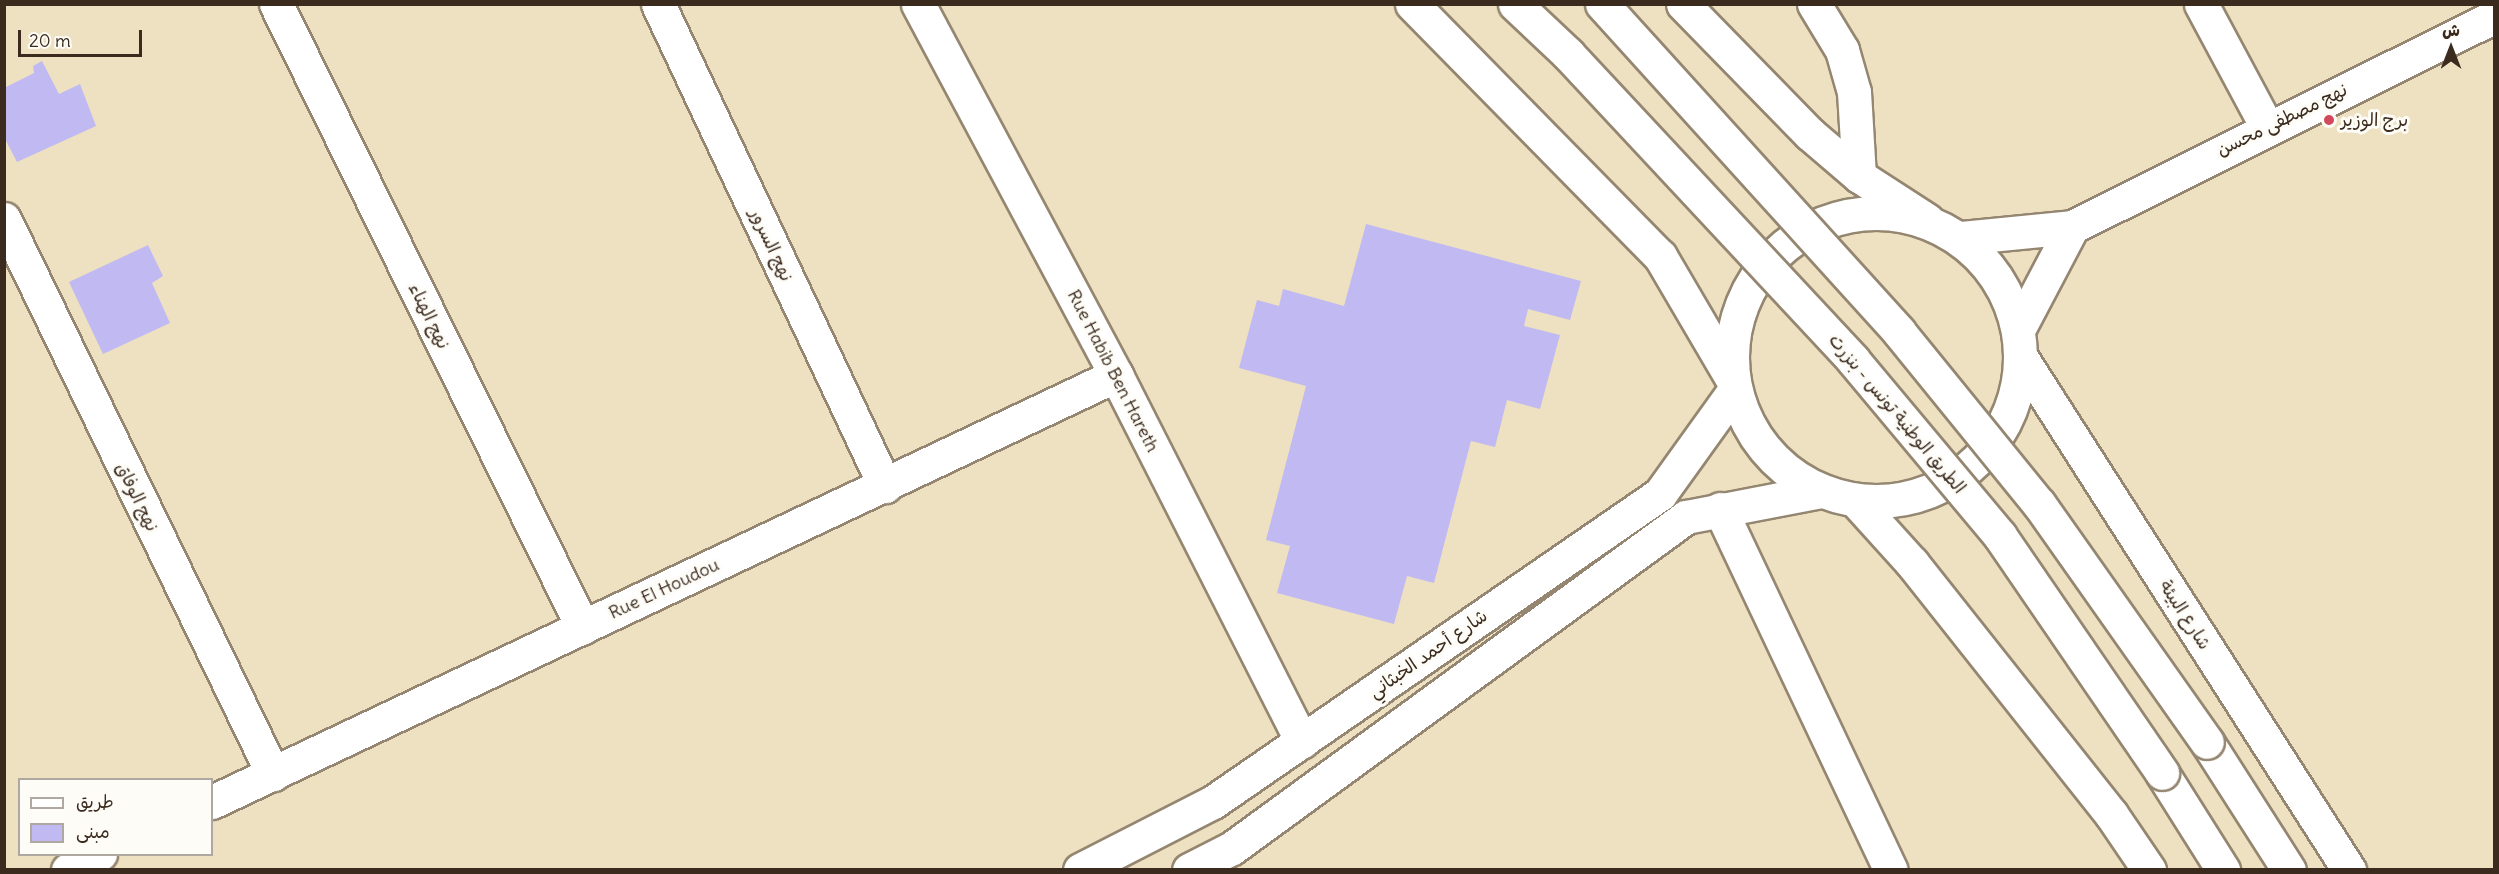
<!DOCTYPE html>
<html>
<head>
<meta charset="utf-8">
<style>
	body { margin:0 }
	#map { position:relative; width:2499px; height:874px; overflow:hidden; background:#eee1c1; font-family:Delius,"Playpen Sans Arabic",sans-serif }
	div>[style] { position:absolute }
	[style*='--x'] { left:calc(var(--x)*1px); top:calc(var(--y)*1px); width:calc(var(--w)*1px); rotate:calc(var(--a)*1deg) }
	.building>* { inset:0; background:#c1b9f2 }
	.roads { filter:drop-shadow(2px 0 #948670) drop-shadow(-2px 0 #948670) drop-shadow(0 2px #948670) drop-shadow(0 -2px #948670) }
	.minor>* { height:33px; margin:-16.5px; padding:0 16.5px; transform-origin:16.5px; border-radius:16.5px; background:#fff }
	.major>* { height:33px; margin:-16.5px; padding:0 16.5px; transform-origin:16.5px; border-radius:16.5px; background:#fff }
	.major>.ring { margin:-16.5px; padding:0; box-sizing:content-box; background:none; border:33px solid #fff; border-radius:50% }
	.highway>* { height:33px; margin:-16.5px; padding:0 16.5px; transform-origin:16.5px; border-radius:16.5px; background:#fff }
	.bridges { filter:drop-shadow(2px 0 #948670) drop-shadow(-2px 0 #948670) drop-shadow(0 2px #948670) drop-shadow(0 -2px #948670) }
	.highway-bridge>* { height:33px; margin:-16.5px; padding:0 16.5px; transform-origin:16.5px; border-radius:16.5px; background:#fff }
	.dots>* { width:16px; height:16px; translate:-50% -50%; box-sizing:border-box; border:3px solid #fdfcf7; border-radius:50% }
	span { translate:-50% -50%; white-space:nowrap; text-align:center; line-height:1.15; -webkit-text-stroke:6px #fdfcf7; paint-order:stroke }
	.street-label { font-size:18px; color:#3b2a1e }
	.poi-label { font-size:18px; color:#3b2a1e }
	.left { translate:0 -50%; text-align:left }
	.frame { position:absolute; inset:0; border:6px solid #3b2a1e; pointer-events:none }
	.legend { position:absolute; left:18px; top:778px; width:195px; height:78px; box-sizing:border-box; background:#fdfcf7; border:2px solid #afa8a0; margin:0; padding:8px 10px; list-style:none; font-size:18px; color:#3b2a1e }
	.legend li { display:flex; align-items:center; gap:12px; height:30px }
	.legend b { width:30px; border:2px solid #afa8a0 }
	.north { position:absolute; left:2421px; top:18px; width:60px; height:60px; -webkit-text-stroke:4px #fdfcf7; paint-order:stroke; rotate:0deg; font-size:16px; font-weight:700; line-height:24px; text-align:center; color:#3b2a1e }
	.north::after { content:''; display:block; margin:auto; width:21px; height:27px; background:#3b2a1e; clip-path:polygon(50% 0,100% 100%,50% 72%,0 100%) }
	.scale { position:absolute; left:18px; top:30px; width:124px; height:27px; box-sizing:border-box; border:3px solid #3b2a1e; border-top:0; padding-left:8px; font-size:18px; line-height:21px; white-space:nowrap; color:#3b2a1e; -webkit-text-stroke:4px #fdfcf7; paint-order:stroke }
</style>
</head>
<body>
<div id="map">
	<div class="building">
		<div style="clip-path:polygon(42px 61px,59px 94px,80px 84px,96px 126px,17px 162px,4px 137px,4px 88px,34px 73px,33px 66px)"></div>
		<div style="clip-path:polygon(1366px 224px,1581px 281px,1570px 320px,1528px 309px,1524px 326px,1560px 335px,1540px 409px,1507px 400px,1495px 447px,1471px 441px,1434px 583px,1407px 576px,1394px 624px,1277px 593px,1290px 546px,1266px 540px,1306px 386px,1239px 368px,1257px 300px,1279px 306px,1283px 289px,1344px 306px)"></div>
		<div style="clip-path:polygon(148px 245px,163px 276px,152px 283px,170px 323px,103px 354px,69px 282px)"></div>
	</div>
	<div class="roads">
		<div class="minor">
			<div style="--x:276;--y:4;--w:695;--a:63.8"></div>
			<div style="--x:658;--y:4;--w:533;--a:64.78"></div>
			<div style="--x:918;--y:4;--w:421;--a:61.9"></div>
			<div style="--x:1116;--y:375;--w:411;--a:63.1"></div>
			<div style="--x:1412;--y:4;--w:354;--a:45.5"></div>
			<div style="--x:1660;--y:256;--w:140;--a:59.6"></div>
			<div style="--x:1683;--y:4;--w:182;--a:45.7"></div>
			<div style="--x:1810;--y:134;--w:65;--a:40.6"></div>
			<div style="--x:1859;--y:176;--w:81;--a:32.9"></div>
			<div style="--x:1814;--y:4;--w:54;--a:58.7"></div>
			<div style="--x:1842;--y:50;--w:44;--a:74.1"></div>
			<div style="--x:1854;--y:92;--w:84;--a:86.6"></div>
			<div style="--x:2201;--y:4;--w:140;--a:61.8"></div>
			<div style="--x:4;--y:219;--w:617;--a:64.14"></div>
			<div style="--x:1720;--y:509;--w:399;--a:64.7"></div>
			<div style="--x:212;--y:802;--w:1000;--a:-25.28"></div>
			<div style="--x:68;--y:870;--w:36;--a:-27"></div>
			<div style="--x:1080;--y:870;--w:149;--a:-27.1"></div>
			<div style="--x:1213;--y:802;--w:543;--a:-34.57"></div>
			<div style="--x:1660;--y:494;--w:127;--a:-54.3"></div>
			<div style="--x:1189;--y:870;--w:48;--a:-27.1"></div>
			<div style="--x:1232;--y:848;--w:562;--a:-36.09"></div>
			<div style="--x:1686;--y:517;--w:137;--a:-10.9"></div>
		</div>
		<div class="major">
			<div class="ring" style="left:1732px;top:213px;width:255px;height:255px"></div>
			<div style="--x:1960;--y:238;--w:113;--a:-5.6"></div>
			<div style="--x:2072;--y:227;--w:471;--a:-26.5"></div>
			<div style="--x:2019;--y:328;--w:114;--a:-62.3"></div>
			<div style="--x:2022;--y:359;--w:607;--a:57.38"></div>
			<div style="--x:1855;--y:500;--w:85;--a:47.9"></div>
			<div style="--x:1912;--y:563;--w:320;--a:51.6"></div>
			<div style="--x:2111;--y:814;--w:68;--a:55.8"></div>
		</div>
		<div class="highway">
			<div style="--x:2207;--y:742;--w:152;--a:57.4"></div>
			<div style="--x:2162;--y:773;--w:115;--a:57.8"></div>
		</div>
	</div>
	<div class="bridges">
		<div class="highway-bridge">
			<div style="--x:1515;--y:4;--w:73;--a:43.3"></div>
			<div style="--x:1568;--y:54;--w:418;--a:47"></div>
			<div style="--x:1853;--y:360;--w:229;--a:50.1"></div>
			<div style="--x:2000;--y:536;--w:287;--a:55.6"></div>
			<div style="--x:1602;--y:4;--w:442;--a:47.8"></div>
			<div style="--x:1899;--y:332;--w:222;--a:50.9"></div>
			<div style="--x:2039;--y:504;--w:291;--a:54.8"></div>
		</div>
	</div>
	<div class="dots">
		<div style="left:2329px;top:120px;background:#d1495b"></div>
	</div>
	<div class="street-label">
		<span style="left:2282px;top:120px;rotate:-26deg">نهج مصطفى محسن</span>
		<span style="left:771px;top:245px;rotate:65deg">نهج السرور</span>
		<span style="left:429px;top:316px;rotate:64deg">نهج الهناء</span>
		<span style="left:1113px;top:371px;rotate:63deg">Rue Habib Ben Hareth</span>
		<span style="left:1897px;top:414px;rotate:50deg">الطريق الوطنية تونس - بنزرت</span>
		<span style="left:137px;top:497px;rotate:64deg">نهج الوفاق</span>
		<span style="left:664px;top:589px;rotate:-25deg">Rue El Houdou</span>
		<span style="left:2185px;top:615px;rotate:57deg">شارع البيئة</span>
		<span style="left:1428px;top:654px;rotate:-35deg">شارع أحمد الخبثاني</span>
	</div>
	<div class="poi-label">
		<span class="left" style="left:2341px;top:120px">برج الوزير</span>
	</div>
	<div class="frame"></div>
	<ul class="legend">
	<li><b style="height:8px;background:#fff"></b>طريق</li>
	<li><b style="height:16px;background:#c1b9f2"></b>مبنى</li>
	</ul>
	<div class="north">ش</div>
	<div class="scale">20 m</div>
</div>
</body>
</html>
